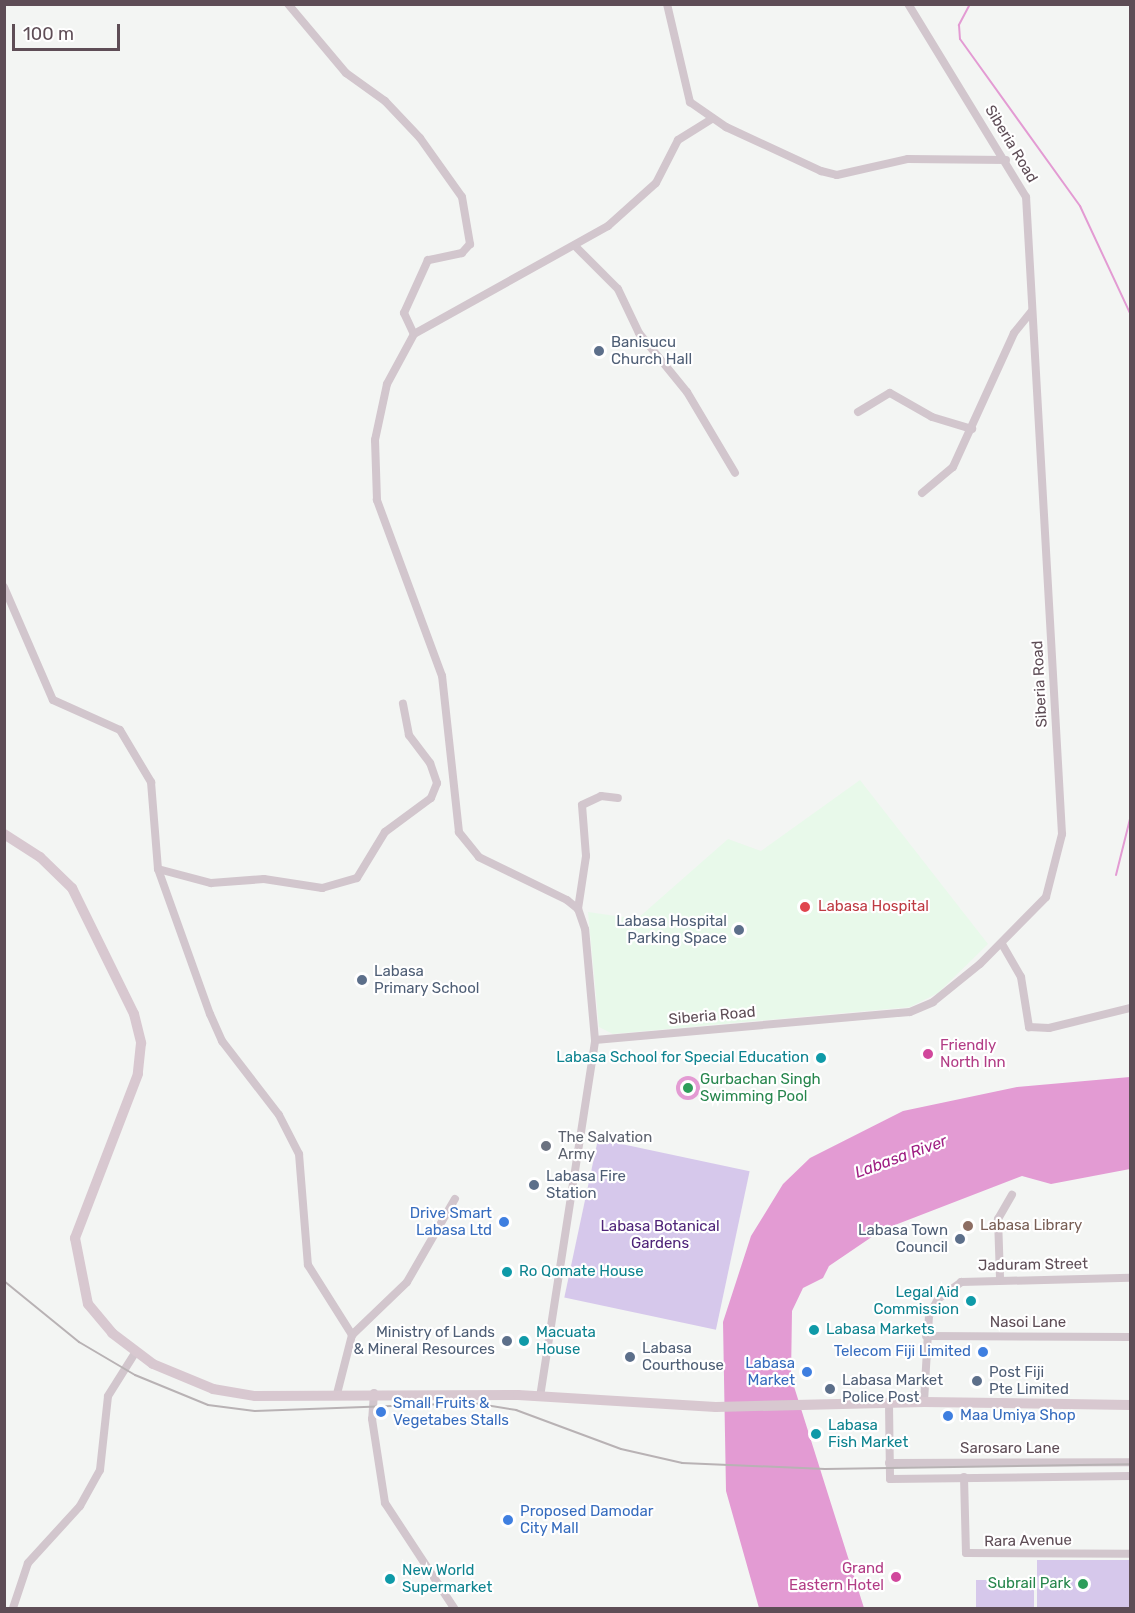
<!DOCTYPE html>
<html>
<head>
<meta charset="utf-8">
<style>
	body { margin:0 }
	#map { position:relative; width:1135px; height:1613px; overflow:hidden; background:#f3f5f3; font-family:Rubik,sans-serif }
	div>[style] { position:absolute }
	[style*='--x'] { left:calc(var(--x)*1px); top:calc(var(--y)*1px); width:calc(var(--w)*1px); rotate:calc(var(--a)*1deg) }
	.medical>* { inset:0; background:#e8f9ea }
	.green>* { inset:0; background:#d6c8eb; transform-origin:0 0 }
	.water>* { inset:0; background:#e39bd3 }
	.round { border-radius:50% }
	.stream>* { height:2px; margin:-1px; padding:0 1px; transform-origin:1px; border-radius:1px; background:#e39bd3 }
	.street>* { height:8px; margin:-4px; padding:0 4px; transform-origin:4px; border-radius:4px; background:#d2c6cd }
	.secondary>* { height:10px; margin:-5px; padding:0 5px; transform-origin:5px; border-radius:5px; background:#d8c8d0 }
	.rail>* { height:2px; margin:-1px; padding:0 1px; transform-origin:1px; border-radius:1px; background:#b8b2b4 }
	.dots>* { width:16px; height:16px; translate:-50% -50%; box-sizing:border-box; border:3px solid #fff; border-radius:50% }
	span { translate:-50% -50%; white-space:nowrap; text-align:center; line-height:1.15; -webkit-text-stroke:4.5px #fff; paint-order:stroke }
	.street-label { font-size:15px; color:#5e4d56 }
	.service-label { font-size:15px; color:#4e5e75 }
	.left { translate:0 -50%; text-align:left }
	.right { translate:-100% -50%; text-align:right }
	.health-label { font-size:15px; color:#be3a42 }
	.hotel-label { font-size:15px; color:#b23c85 }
	.culture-label { font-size:15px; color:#0d838f }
	.leisure-label { font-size:15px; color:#27864d }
	.worship-label { font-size:15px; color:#5b616d }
	.shop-label { font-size:15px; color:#366cbe }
	.park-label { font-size:15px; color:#4f2479 }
	.education-label { font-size:15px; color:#785e54 }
	.water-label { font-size:16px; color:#9f1f83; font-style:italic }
	.frame { position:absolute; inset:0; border:6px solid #5e4d56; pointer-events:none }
	.scale { position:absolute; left:12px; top:24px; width:108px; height:27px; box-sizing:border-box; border:3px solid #5e4d56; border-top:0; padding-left:8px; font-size:18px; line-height:21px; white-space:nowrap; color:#5e4d56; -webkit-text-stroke:4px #fff; paint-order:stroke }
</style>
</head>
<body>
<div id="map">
	<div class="medical">
		<div style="clip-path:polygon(860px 780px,988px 944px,938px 993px,910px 1007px,613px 1034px,599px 1027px,588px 912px,637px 919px,728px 839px,761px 851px)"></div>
	</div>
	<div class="green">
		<div style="left:598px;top:1139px;width:155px;height:162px;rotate:12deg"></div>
		<div style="left:1037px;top:1560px;width:93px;height:48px"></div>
		<div style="left:976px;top:1580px;width:58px;height:28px"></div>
	</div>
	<div class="water">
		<div class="round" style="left:676px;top:1076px;width:24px;height:24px"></div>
		<div style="clip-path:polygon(1130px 1077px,1130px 1169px,1051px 1184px,1022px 1176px,882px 1230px,829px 1266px,823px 1278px,803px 1288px,792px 1311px,791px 1377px,864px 1608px,759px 1608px,726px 1491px,723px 1322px,751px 1236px,783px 1184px,810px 1158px,903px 1111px,1017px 1087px)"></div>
	</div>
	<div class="stream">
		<div style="--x:970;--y:4;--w:24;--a:118"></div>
		<div style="--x:959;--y:25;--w:14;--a:86"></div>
		<div style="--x:960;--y:39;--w:206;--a:54.3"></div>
		<div style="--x:1080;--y:206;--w:118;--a:65"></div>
		<div style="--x:1116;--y:875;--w:58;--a:-76"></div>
	</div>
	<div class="street">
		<div style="--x:288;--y:4;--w:90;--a:50"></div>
		<div style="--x:346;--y:73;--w:48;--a:35.7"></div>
		<div style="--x:385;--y:101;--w:51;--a:46.6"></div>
		<div style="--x:420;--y:138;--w:72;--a:54.6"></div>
		<div style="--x:462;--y:197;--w:48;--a:80.3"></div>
		<div style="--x:470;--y:244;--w:12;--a:132"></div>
		<div style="--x:462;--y:253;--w:35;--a:168"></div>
		<div style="--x:428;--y:260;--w:58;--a:114.4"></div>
		<div style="--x:404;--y:313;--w:23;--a:65"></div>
		<div style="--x:667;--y:4;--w:101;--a:76.8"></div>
		<div style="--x:690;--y:102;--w:44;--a:34.8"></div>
		<div style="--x:726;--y:127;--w:105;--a:24.9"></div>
		<div style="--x:821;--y:171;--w:16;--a:14"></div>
		<div style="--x:837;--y:175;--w:73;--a:-12.7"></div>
		<div style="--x:908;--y:159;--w:98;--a:0.6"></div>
		<div style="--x:576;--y:247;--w:59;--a:45"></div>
		<div style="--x:618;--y:289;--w:49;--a:64.5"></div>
		<div style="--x:639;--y:333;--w:76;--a:50.9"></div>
		<div style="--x:687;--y:392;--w:94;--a:59.3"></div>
		<div style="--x:858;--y:412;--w:37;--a:-31"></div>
		<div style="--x:890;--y:393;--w:48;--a:29.7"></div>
		<div style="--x:932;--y:417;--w:42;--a:16.7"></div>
		<div style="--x:922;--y:493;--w:40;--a:-40"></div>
		<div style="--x:953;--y:467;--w:147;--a:-65.5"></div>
		<div style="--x:1014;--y:333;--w:28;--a:-51"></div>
		<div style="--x:4;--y:587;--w:123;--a:66.6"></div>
		<div style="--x:53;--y:700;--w:73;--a:24.1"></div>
		<div style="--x:120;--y:730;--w:61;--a:59.2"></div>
		<div style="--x:151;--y:782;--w:87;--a:85.4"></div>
		<div style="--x:158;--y:869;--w:154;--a:70.3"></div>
		<div style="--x:210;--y:1014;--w:30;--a:66"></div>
		<div style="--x:222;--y:1041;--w:93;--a:52.4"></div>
		<div style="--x:279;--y:1115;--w:44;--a:62.9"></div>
		<div style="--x:299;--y:1154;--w:111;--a:85.4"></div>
		<div style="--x:308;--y:1265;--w:83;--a:57.8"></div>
		<div style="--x:352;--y:1335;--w:61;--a:104.3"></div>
		<div style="--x:158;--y:869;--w:55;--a:14.8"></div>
		<div style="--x:211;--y:883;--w:53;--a:-4.3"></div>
		<div style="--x:264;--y:879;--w:59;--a:8.8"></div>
		<div style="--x:322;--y:888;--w:36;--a:-16"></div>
		<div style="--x:357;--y:878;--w:54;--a:-58.7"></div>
		<div style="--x:385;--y:832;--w:57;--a:-36.5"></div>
		<div style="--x:431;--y:798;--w:16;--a:-68"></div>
		<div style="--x:437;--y:783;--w:21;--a:-109"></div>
		<div style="--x:430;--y:763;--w:35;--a:-127"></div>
		<div style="--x:409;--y:735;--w:32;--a:-101"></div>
		<div style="--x:578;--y:909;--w:54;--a:-81.4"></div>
		<div style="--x:586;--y:856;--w:51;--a:-94.5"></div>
		<div style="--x:582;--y:805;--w:21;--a:-25"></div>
		<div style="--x:601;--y:796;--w:17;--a:7"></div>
		<div style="--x:1002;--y:944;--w:38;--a:60"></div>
		<div style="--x:1021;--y:977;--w:51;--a:80.9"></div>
		<div style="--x:1029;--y:1027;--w:20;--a:3"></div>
		<div style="--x:1049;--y:1028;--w:83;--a:-13.9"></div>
		<div style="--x:595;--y:1040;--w:316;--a:-5.1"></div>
		<div style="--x:910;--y:1012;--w:25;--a:-23"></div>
		<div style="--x:933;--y:1002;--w:60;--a:-39"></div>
		<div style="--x:980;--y:964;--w:94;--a:-45.4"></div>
		<div style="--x:1046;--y:897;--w:65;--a:-75.7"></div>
		<div style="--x:1062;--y:834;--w:638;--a:-93.23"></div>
		<div style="--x:1026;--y:197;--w:226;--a:-121.4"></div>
		<div style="--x:1000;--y:1278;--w:59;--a:-91.9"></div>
		<div style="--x:998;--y:1219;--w:28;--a:-60"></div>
		<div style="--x:352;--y:1335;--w:76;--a:-43.9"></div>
		<div style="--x:407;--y:1282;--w:96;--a:-60"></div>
		<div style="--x:926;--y:1336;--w:204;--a:0.3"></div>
		<div style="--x:374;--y:1393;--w:26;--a:94"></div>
		<div style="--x:372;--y:1419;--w:85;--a:81.2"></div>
		<div style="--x:385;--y:1503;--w:126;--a:56.7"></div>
		<div style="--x:540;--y:1397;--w:361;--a:-81.2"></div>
		<div style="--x:595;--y:1040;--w:111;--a:-95.1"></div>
		<div style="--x:585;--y:929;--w:21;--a:-109"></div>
		<div style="--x:578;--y:909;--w:14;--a:-141"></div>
		<div style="--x:567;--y:900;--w:98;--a:-154"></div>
		<div style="--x:479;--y:857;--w:32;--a:-129"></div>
		<div style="--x:459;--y:832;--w:157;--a:-96.2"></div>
		<div style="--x:442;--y:676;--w:188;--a:-110.3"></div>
		<div style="--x:377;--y:500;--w:60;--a:-91.9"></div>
		<div style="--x:375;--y:440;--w:57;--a:-77.9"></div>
		<div style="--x:387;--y:384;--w:57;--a:-61.6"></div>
		<div style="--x:414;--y:334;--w:222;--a:-29.1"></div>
		<div style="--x:608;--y:226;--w:64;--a:-41.9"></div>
		<div style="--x:656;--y:183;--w:48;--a:-62.9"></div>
		<div style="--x:678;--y:140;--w:40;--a:-32"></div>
		<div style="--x:924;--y:1402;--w:86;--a:-86.7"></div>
		<div style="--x:929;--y:1316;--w:19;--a:-62"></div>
		<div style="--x:938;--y:1299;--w:29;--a:-36"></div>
		<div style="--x:961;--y:1282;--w:169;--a:-1.4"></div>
		<div style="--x:889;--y:1405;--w:74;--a:89.2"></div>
		<div style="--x:890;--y:1479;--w:240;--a:-0.7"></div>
		<div style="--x:889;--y:1463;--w:241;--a:-0.2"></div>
		<div style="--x:964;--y:1477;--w:76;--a:88.5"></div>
		<div style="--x:966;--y:1553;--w:164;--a:0.3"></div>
		<div style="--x:13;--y:1608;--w:47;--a:-71.6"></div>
		<div style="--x:28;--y:1563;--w:77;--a:-47.6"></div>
		<div style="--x:80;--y:1506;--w:41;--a:-60.9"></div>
		<div style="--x:100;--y:1470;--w:74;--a:-83.8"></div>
		<div style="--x:108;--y:1396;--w:51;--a:-57.9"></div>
	</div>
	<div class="secondary">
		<div style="--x:4;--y:834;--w:43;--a:32.6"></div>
		<div style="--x:40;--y:857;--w:45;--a:44.1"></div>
		<div style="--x:72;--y:888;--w:140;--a:63.8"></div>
		<div style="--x:134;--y:1014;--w:30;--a:76"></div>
		<div style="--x:141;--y:1043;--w:31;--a:96"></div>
		<div style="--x:138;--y:1074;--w:176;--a:111"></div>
		<div style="--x:75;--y:1238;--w:67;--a:78.9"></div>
		<div style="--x:88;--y:1304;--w:38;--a:50"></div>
		<div style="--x:112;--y:1333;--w:51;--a:37.1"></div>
		<div style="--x:153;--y:1364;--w:65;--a:22.6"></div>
		<div style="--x:213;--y:1389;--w:43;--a:9.5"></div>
		<div style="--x:255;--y:1396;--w:263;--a:-0.2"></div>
		<div style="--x:518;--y:1395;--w:198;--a:3.5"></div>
		<div style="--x:716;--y:1407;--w:208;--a:-1.4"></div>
		<div style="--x:924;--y:1402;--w:206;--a:0.8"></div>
	</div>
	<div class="rail">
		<div style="--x:4;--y:1281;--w:97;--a:39.1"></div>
		<div style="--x:79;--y:1342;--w:65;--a:30.5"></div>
		<div style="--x:135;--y:1375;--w:79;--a:22.3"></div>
		<div style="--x:208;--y:1405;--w:47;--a:7.3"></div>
		<div style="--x:255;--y:1411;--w:218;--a:-2.1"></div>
		<div style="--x:473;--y:1403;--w:44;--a:9.2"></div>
		<div style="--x:516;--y:1410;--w:112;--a:20.4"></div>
		<div style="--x:621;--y:1449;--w:63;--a:12.9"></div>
		<div style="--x:682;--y:1463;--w:143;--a:2.4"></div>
		<div style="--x:825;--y:1469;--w:305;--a:-0.9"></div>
	</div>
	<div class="dots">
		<div style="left:599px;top:351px;background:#5c6f8a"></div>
		<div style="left:805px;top:907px;background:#e0444e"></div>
		<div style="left:739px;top:930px;background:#5c6f8a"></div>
		<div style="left:362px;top:980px;background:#5c6f8a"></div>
		<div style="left:928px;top:1054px;background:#d1479c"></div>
		<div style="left:821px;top:1058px;background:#0f9aa8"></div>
		<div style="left:688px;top:1088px;background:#2e9e5b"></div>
		<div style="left:546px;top:1146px;background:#6b7280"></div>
		<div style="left:534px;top:1185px;background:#5c6f8a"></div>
		<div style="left:504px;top:1222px;background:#3f7fe0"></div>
		<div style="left:968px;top:1226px;background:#8d6e63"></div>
		<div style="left:960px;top:1239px;background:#5c6f8a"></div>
		<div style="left:507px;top:1272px;background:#0f9aa8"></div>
		<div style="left:971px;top:1301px;background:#0f9aa8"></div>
		<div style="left:814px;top:1330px;background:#0f9aa8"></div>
		<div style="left:507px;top:1341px;background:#5c6f8a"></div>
		<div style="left:524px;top:1341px;background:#0f9aa8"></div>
		<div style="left:983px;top:1352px;background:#3f7fe0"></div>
		<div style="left:630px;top:1357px;background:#5c6f8a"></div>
		<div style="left:807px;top:1372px;background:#3f7fe0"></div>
		<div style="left:977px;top:1381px;background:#5c6f8a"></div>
		<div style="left:830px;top:1389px;background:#5c6f8a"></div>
		<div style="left:381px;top:1412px;background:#3f7fe0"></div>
		<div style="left:948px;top:1416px;background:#3f7fe0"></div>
		<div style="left:816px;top:1434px;background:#0f9aa8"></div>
		<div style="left:508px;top:1520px;background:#3f7fe0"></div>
		<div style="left:896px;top:1577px;background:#d1479c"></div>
		<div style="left:390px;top:1579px;background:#0f9aa8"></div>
		<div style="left:1083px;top:1584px;background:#2e9e5b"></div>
	</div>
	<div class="street-label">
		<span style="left:1011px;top:144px;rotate:59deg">Siberia Road</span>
		<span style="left:1040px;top:684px;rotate:-93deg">Siberia Road</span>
		<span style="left:712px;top:1016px;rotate:-5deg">Siberia Road</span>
		<span style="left:1033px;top:1265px;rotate:-1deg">Jaduram Street</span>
		<span style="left:1028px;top:1323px">Nasoi Lane</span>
		<span style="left:1010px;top:1449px">Sarosaro Lane</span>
		<span style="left:1028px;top:1541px;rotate:-1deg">Rara Avenue</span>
	</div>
	<div class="service-label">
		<span class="left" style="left:611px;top:351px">Banisucu<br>Church Hall</span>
		<span class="right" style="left:727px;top:930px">Labasa Hospital<br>Parking Space</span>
		<span class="left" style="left:374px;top:980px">Labasa<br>Primary School</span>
		<span class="left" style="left:546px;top:1185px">Labasa Fire<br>Station</span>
		<span class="right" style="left:948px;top:1239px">Labasa Town<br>Council</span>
		<span class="right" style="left:495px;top:1341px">Ministry of Lands<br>&amp; Mineral Resources</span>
		<span class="left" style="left:642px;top:1357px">Labasa<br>Courthouse</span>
		<span class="left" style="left:989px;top:1381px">Post Fiji<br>Pte Limited</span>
		<span class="left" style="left:842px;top:1389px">Labasa Market<br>Police Post</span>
	</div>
	<div class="health-label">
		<span class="left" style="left:818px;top:907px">Labasa Hospital</span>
	</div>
	<div class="hotel-label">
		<span class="left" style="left:940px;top:1054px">Friendly<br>North Inn</span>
		<span class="right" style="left:884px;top:1577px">Grand<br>Eastern Hotel</span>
	</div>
	<div class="culture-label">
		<span class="right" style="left:809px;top:1058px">Labasa School for Special Education</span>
		<span class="left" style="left:519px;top:1272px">Ro Qomate House</span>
		<span class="right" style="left:959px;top:1301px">Legal Aid<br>Commission</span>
		<span class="left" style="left:826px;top:1330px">Labasa Markets</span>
		<span class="left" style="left:536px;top:1341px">Macuata<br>House</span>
		<span class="left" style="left:828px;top:1434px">Labasa<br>Fish Market</span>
		<span class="left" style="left:402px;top:1579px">New World<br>Supermarket</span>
	</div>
	<div class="leisure-label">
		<span class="left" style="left:700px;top:1088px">Gurbachan Singh<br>Swimming Pool</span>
		<span class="right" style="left:1071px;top:1584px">Subrail Park</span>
	</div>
	<div class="worship-label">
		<span class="left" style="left:558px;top:1146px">The Salvation<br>Army</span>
	</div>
	<div class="shop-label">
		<span class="right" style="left:492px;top:1222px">Drive Smart<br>Labasa Ltd</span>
		<span class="right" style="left:971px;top:1352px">Telecom Fiji Limited</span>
		<span class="right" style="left:795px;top:1372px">Labasa<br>Market</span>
		<span class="left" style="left:393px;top:1412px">Small Fruits &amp;<br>Vegetabes Stalls</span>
		<span class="left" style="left:960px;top:1416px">Maa Umiya Shop</span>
		<span class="left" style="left:520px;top:1520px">Proposed Damodar<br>City Mall</span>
	</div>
	<div class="park-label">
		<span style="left:660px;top:1235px">Labasa Botanical<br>Gardens</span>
	</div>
	<div class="education-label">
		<span class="left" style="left:980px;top:1226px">Labasa Library</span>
	</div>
	<div class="water-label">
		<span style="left:901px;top:1157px;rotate:-20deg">Labasa River</span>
	</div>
	<div class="frame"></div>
	<div class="scale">100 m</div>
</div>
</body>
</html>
